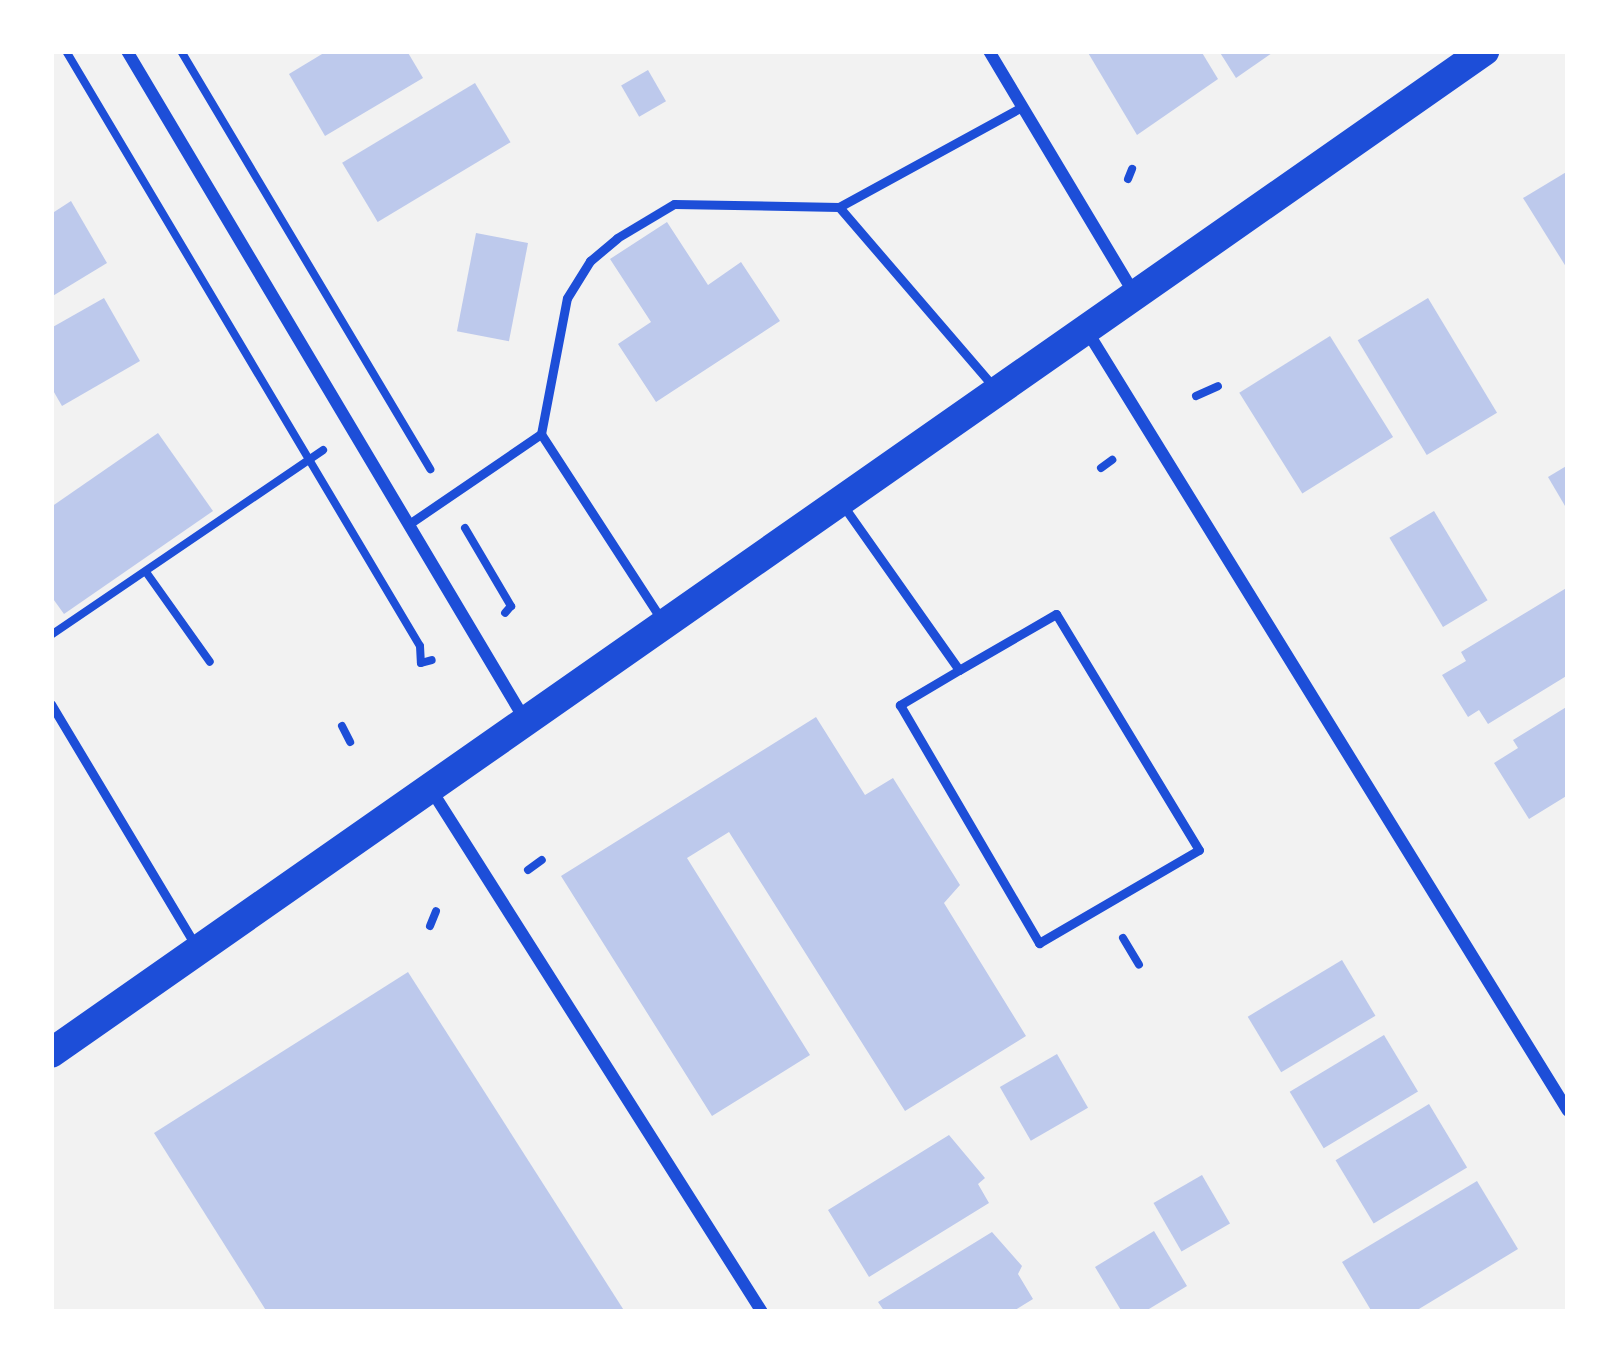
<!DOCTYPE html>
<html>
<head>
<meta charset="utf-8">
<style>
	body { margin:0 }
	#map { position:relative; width:1619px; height:1363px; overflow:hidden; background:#f2f2f2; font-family:Bitter,serif }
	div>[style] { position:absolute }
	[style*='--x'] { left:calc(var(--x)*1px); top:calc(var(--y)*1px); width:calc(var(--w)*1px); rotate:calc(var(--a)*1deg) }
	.building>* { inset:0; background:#bdc9ec; transform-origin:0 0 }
	.path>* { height:8px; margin:-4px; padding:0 4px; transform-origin:4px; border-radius:4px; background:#1d4ed8 }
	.service>* { height:9px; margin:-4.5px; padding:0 4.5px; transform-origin:4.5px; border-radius:4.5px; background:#1d4ed8 }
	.minor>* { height:12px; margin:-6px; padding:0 6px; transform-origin:6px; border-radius:6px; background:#1d4ed8 }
	.primary>* { height:30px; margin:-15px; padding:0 15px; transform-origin:15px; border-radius:15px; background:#1d4ed8 }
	span { translate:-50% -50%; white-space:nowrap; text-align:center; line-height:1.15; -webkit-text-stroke:12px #fff; paint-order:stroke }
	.frame { position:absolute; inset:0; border:54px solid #fff; pointer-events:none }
</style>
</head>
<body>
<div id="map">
	<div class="building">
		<div style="clip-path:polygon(327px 51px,407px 51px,423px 78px,325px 136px,289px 74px)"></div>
		<div style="clip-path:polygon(1087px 51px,1201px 51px,1218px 79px,1137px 135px)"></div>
		<div style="clip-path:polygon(1219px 51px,1275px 51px,1236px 78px)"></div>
		<div style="left:648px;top:70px;width:36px;height:31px;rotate:60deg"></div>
		<div style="left:475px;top:83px;width:69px;height:155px;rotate:59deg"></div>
		<div style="clip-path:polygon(1568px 171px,1568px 270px,1523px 198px)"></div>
		<div style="clip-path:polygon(71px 201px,107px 263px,51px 297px,51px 214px)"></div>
		<div style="clip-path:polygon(667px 222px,708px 285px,741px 262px,780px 321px,656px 402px,618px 344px,651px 322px,610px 259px)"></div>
		<div style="left:476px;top:233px;width:53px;height:100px;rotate:11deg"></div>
		<div style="clip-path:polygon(104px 298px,140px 361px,62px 406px,51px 387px,51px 328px)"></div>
		<div style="left:1428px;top:298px;width:134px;height:82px;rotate:59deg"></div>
		<div style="left:1330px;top:336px;width:119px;height:107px;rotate:58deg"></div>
		<div style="clip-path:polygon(158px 433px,213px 511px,64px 614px,51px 596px,51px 507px)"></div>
		<div style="clip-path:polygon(1568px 465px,1568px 511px,1548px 477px)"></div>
		<div style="left:1434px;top:511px;width:104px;height:52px;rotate:59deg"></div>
		<div style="clip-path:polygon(1568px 587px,1568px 675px,1488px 724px,1479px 710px,1468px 717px,1442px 675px,1466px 661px,1461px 652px)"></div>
		<div style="clip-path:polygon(1568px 706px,1568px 795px,1529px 819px,1494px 763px,1518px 748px,1513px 740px)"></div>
		<div style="clip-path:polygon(816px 717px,865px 795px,893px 778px,960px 885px,944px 903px,1026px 1036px,905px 1111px,729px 832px,687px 858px,810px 1055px,712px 1116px,561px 876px)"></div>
		<div style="left:1342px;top:960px;width:65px;height:110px;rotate:59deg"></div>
		<div style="clip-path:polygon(408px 972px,625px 1312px,267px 1312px,154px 1133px)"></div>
		<div style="left:1384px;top:1035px;width:66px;height:110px;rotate:59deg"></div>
		<div style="left:1057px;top:1054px;width:62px;height:66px;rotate:60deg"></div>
		<div style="left:1429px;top:1104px;width:74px;height:109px;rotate:59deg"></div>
		<div style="clip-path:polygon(949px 1135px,985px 1178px,978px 1184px,989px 1203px,869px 1277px,828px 1210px)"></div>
		<div style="left:1202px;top:1175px;width:56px;height:56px;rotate:60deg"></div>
		<div style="clip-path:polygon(1477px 1181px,1518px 1249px,1414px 1312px,1372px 1312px,1342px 1262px)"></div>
		<div style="clip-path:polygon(1154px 1231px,1187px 1286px,1144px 1312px,1122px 1312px,1095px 1267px)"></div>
		<div style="clip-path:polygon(992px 1232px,1022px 1266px,1018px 1274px,1033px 1299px,1012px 1312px,885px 1312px,878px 1302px)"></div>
	</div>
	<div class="path">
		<div style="--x:66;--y:51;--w:692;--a:59.25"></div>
		<div style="--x:420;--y:646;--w:17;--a:87"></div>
		<div style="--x:421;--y:663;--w:11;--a:-15"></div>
		<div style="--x:181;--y:51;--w:487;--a:59.2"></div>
		<div style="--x:1128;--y:179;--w:11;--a:-68"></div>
		<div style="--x:1196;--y:396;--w:24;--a:-24"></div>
		<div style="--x:1101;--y:468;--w:14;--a:-36"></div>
		<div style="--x:465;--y:528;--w:91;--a:59.5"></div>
		<div style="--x:511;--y:606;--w:9;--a:131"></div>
		<div style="--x:146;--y:572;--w:110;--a:54.6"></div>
		<div style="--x:51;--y:635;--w:329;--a:-34.2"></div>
		<div style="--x:342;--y:726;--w:18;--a:63"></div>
		<div style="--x:528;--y:870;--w:17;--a:-36"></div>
		<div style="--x:430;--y:926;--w:16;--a:-68"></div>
		<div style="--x:1123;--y:938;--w:31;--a:59"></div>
	</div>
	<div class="service">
		<div style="--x:839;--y:207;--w:235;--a:49.3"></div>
		<div style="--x:541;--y:434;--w:222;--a:57"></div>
		<div style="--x:842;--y:504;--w:203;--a:54.8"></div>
		<div style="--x:959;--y:670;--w:69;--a:149.3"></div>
		<div style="--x:900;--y:705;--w:276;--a:59.7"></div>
		<div style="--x:1039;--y:943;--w:185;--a:-30.2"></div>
		<div style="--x:1199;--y:850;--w:276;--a:-121.2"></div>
		<div style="--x:1056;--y:614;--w:112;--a:150"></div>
		<div style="--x:409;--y:524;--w:160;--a:-34.3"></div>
		<div style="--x:541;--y:434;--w:138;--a:-79.2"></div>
		<div style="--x:567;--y:298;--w:44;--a:-58.1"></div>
		<div style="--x:590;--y:261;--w:35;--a:-40"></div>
		<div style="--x:617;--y:238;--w:66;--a:-30.8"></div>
		<div style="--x:674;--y:204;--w:165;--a:1"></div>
		<div style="--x:839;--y:207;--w:209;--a:-28.7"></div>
		<div style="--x:51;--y:704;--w:281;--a:59.1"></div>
	</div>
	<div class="minor">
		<div style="--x:127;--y:51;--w:778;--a:59.25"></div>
		<div style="--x:989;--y:51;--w:281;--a:59.1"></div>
		<div style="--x:1087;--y:331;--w:916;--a:58.34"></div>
		<div style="--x:430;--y:788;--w:620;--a:57.64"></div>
	</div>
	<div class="primary">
		<div style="--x:51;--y:1053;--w:1749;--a:-34.96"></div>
	</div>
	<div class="frame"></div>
</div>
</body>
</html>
